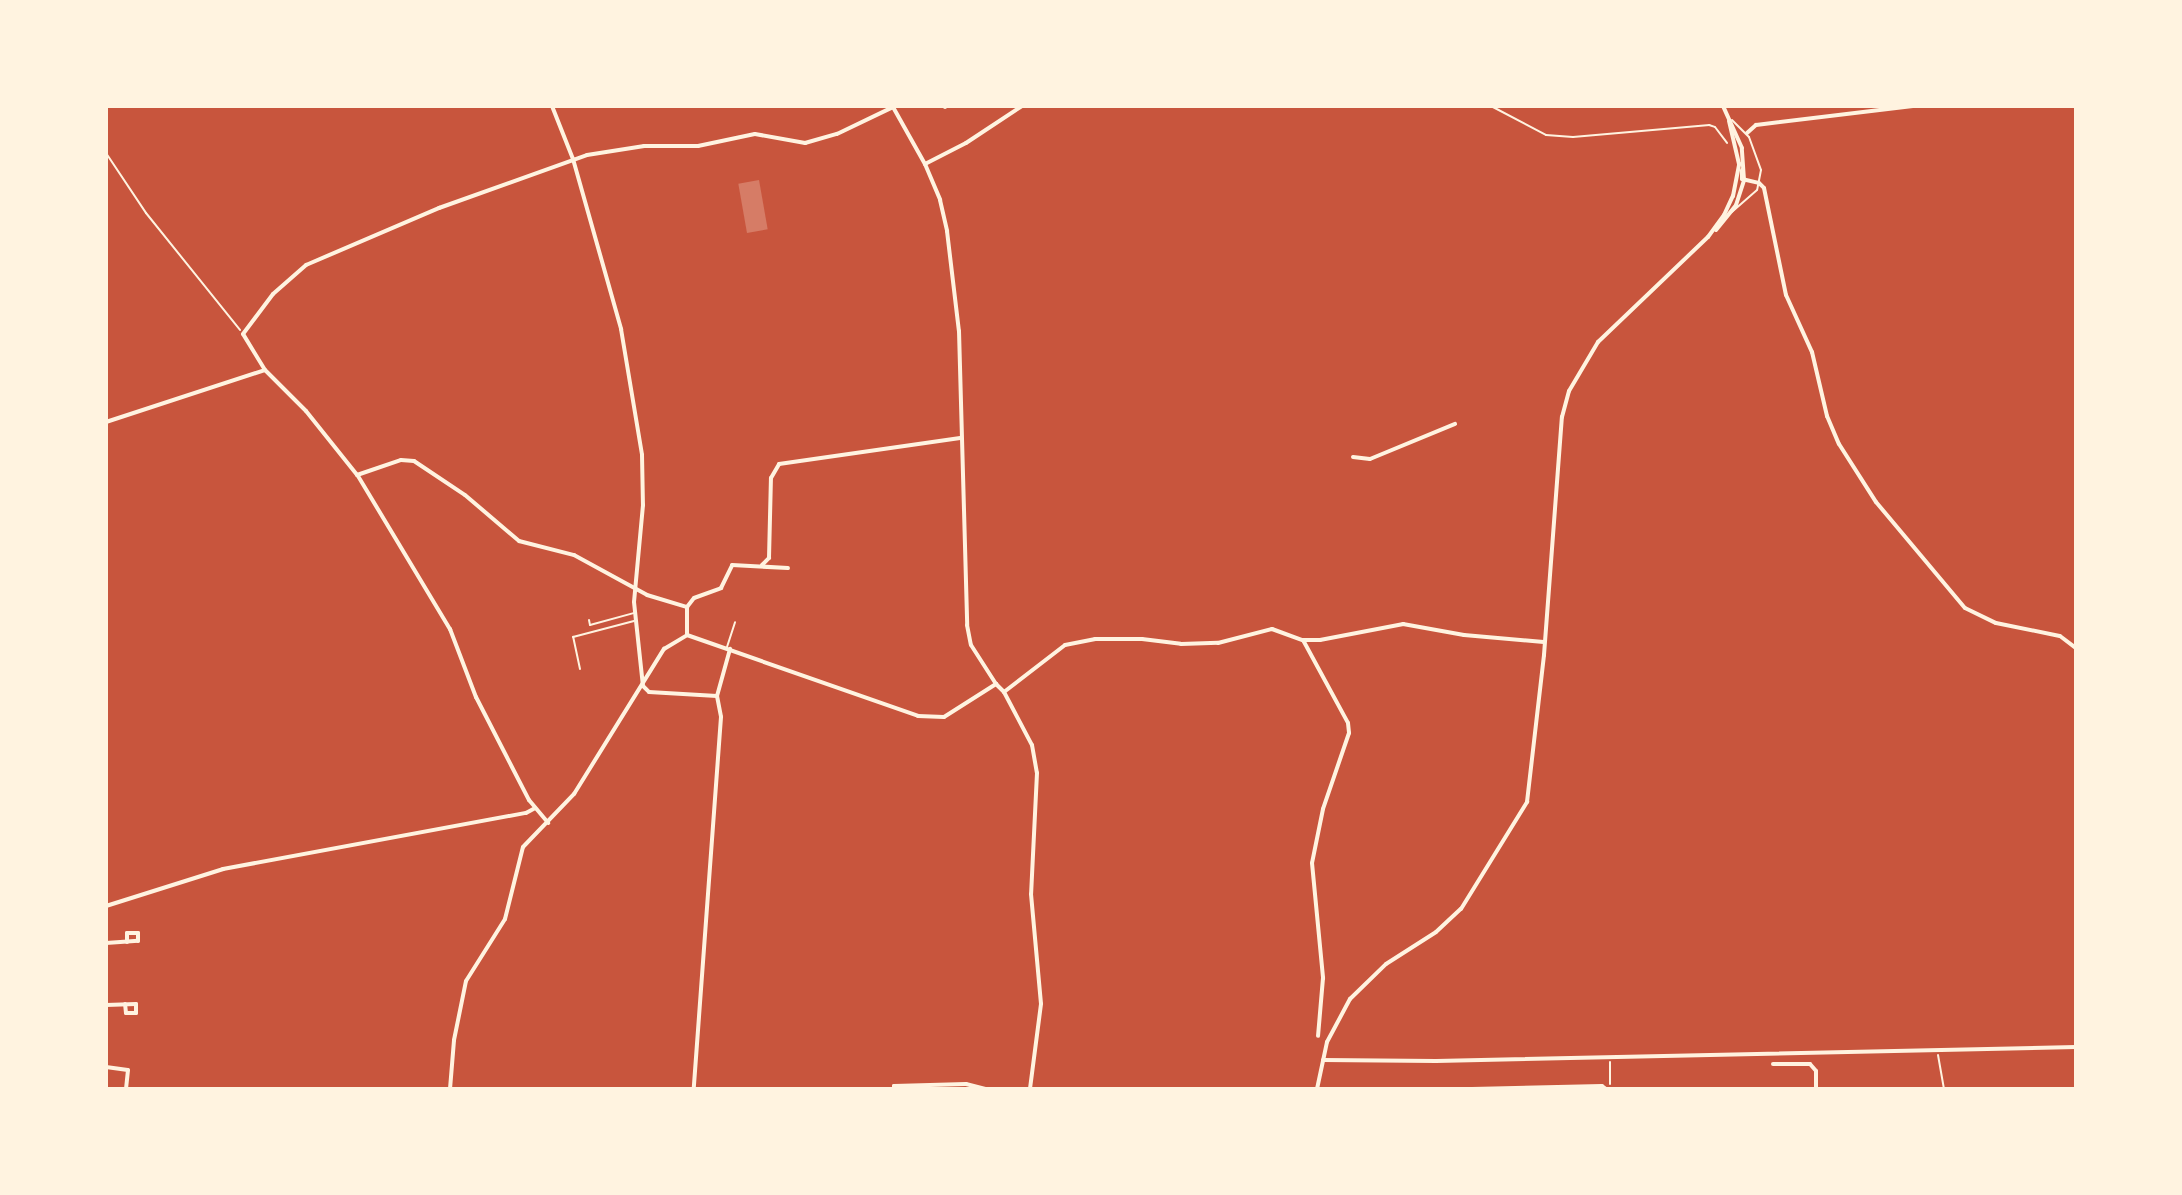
<!DOCTYPE html>
<html>
<head>
<meta charset="utf-8">
<style>
	body { margin:0 }
	#map { position:relative; width:2182px; height:1195px; overflow:hidden; background:#c8553d; font-family:"Public Sans",sans-serif }
	div>[style] { position:absolute }
	[style*='--x'] { left:calc(var(--x)*1px); top:calc(var(--y)*1px); width:calc(var(--w)*1px); rotate:calc(var(--a)*1deg) }
	.building>* { inset:0; background:#d67c66; transform-origin:0 0 }
	.path>* { height:2px; margin:-1px; padding:0 1px; transform-origin:1px; border-radius:1px; background:#fff3e0 }
	.service>* { height:2px; margin:-1px; padding:0 1px; transform-origin:1px; border-radius:1px; background:#fff3e0 }
	.minor>* { height:4px; margin:-2px; padding:0 2px; transform-origin:2px; border-radius:2px; background:#fff3e0 }
	.tertiary>* { height:4px; margin:-2px; padding:0 2px; transform-origin:2px; border-radius:2px; background:#fff3e0 }
	span { translate:-50% -50%; white-space:nowrap; text-align:center; line-height:1.15; -webkit-text-stroke:8px #fff3e0; paint-order:stroke }
	.frame { position:absolute; inset:0; border:108px solid #fff3e0; pointer-events:none }
</style>
</head>
<body>
<div id="map">
	<div class="building">
		<div style="left:759px;top:180px;width:50px;height:21px;rotate:80deg"></div>
	</div>
	<div class="path">
		<div style="--x:1491;--y:106;--w:62;--a:27.8"></div>
		<div style="--x:1546;--y:135;--w:27;--a:4"></div>
		<div style="--x:1573;--y:137;--w:137;--a:-5"></div>
		<div style="--x:1709;--y:125;--w:6;--a:18"></div>
		<div style="--x:1715;--y:127;--w:20;--a:53"></div>
		<div style="--x:106;--y:153;--w:72;--a:56.3"></div>
		<div style="--x:146;--y:213;--w:150;--a:51.2"></div>
		<div style="--x:1938;--y:1055;--w:35;--a:80"></div>
		<div style="--x:1610;--y:1084;--w:22;--a:-90"></div>
	</div>
	<div class="service">
		<div style="--x:1732;--y:120;--w:24;--a:45"></div>
		<div style="--x:1749;--y:137;--w:35;--a:70"></div>
		<div style="--x:1761;--y:170;--w:20;--a:101"></div>
		<div style="--x:1757;--y:190;--w:33;--a:139"></div>
		<div style="--x:589;--y:620;--w:5;--a:79"></div>
		<div style="--x:590;--y:625;--w:46;--a:-15.3"></div>
		<div style="--x:727;--y:647;--w:26;--a:-72"></div>
		<div style="--x:580;--y:669;--w:33;--a:-102"></div>
		<div style="--x:573;--y:637;--w:63;--a:-14.7"></div>
	</div>
	<div class="minor">
		<div style="--x:552;--y:106;--w:57;--a:68.4"></div>
		<div style="--x:573;--y:159;--w:177;--a:74.2"></div>
		<div style="--x:621;--y:329;--w:128;--a:80.5"></div>
		<div style="--x:642;--y:455;--w:50;--a:88.9"></div>
		<div style="--x:643;--y:505;--w:97;--a:95.3"></div>
		<div style="--x:634;--y:602;--w:84;--a:83.9"></div>
		<div style="--x:643;--y:686;--w:8;--a:45"></div>
		<div style="--x:649;--y:692;--w:68;--a:3.4"></div>
		<div style="--x:717;--y:696;--w:21;--a:79"></div>
		<div style="--x:721;--y:717;--w:373;--a:94.2"></div>
		<div style="--x:945;--y:107;--w:1;--a:-90"></div>
		<div style="--x:1747;--y:133;--w:12;--a:-42"></div>
		<div style="--x:1756;--y:125;--w:158;--a:-6.9"></div>
		<div style="--x:925;--y:164;--w:46;--a:-27.1"></div>
		<div style="--x:966;--y:143;--w:67;--a:-33.5"></div>
		<div style="--x:1742;--y:170;--w:9;--a:90"></div>
		<div style="--x:1742;--y:179;--w:17;--a:13"></div>
		<div style="--x:1759;--y:183;--w:7;--a:45"></div>
		<div style="--x:1764;--y:188;--w:109;--a:78.4"></div>
		<div style="--x:1786;--y:295;--w:63;--a:65.5"></div>
		<div style="--x:1812;--y:352;--w:66;--a:76.8"></div>
		<div style="--x:1827;--y:416;--w:30;--a:67"></div>
		<div style="--x:1839;--y:444;--w:69;--a:57.5"></div>
		<div style="--x:1876;--y:502;--w:138;--a:50"></div>
		<div style="--x:1965;--y:608;--w:34;--a:26"></div>
		<div style="--x:1996;--y:623;--w:65;--a:11.5"></div>
		<div style="--x:2060;--y:636;--w:20;--a:37"></div>
		<div style="--x:265;--y:370;--w:42;--a:-121.4"></div>
		<div style="--x:243;--y:334;--w:50;--a:-53.1"></div>
		<div style="--x:273;--y:294;--w:44;--a:-41.3"></div>
		<div style="--x:306;--y:265;--w:145;--a:-23.2"></div>
		<div style="--x:439;--y:208;--w:157;--a:-19.7"></div>
		<div style="--x:587;--y:155;--w:58;--a:-9"></div>
		<div style="--x:644;--y:146;--w:54;--a:0"></div>
		<div style="--x:698;--y:146;--w:58;--a:-11.9"></div>
		<div style="--x:755;--y:134;--w:51;--a:10.2"></div>
		<div style="--x:805;--y:143;--w:33;--a:-16"></div>
		<div style="--x:837;--y:134;--w:62;--a:-25.7"></div>
		<div style="--x:893;--y:107;--w:65;--a:60.7"></div>
		<div style="--x:925;--y:164;--w:39;--a:67"></div>
		<div style="--x:940;--y:200;--w:32;--a:77"></div>
		<div style="--x:947;--y:231;--w:101;--a:83.2"></div>
		<div style="--x:959;--y:331;--w:294;--a:88.4"></div>
		<div style="--x:967;--y:625;--w:20;--a:79"></div>
		<div style="--x:971;--y:645;--w:46;--a:57.3"></div>
		<div style="--x:106;--y:422;--w:167;--a:-18.1"></div>
		<div style="--x:265;--y:370;--w:58;--a:45"></div>
		<div style="--x:306;--y:411;--w:82;--a:51.4"></div>
		<div style="--x:357;--y:475;--w:46;--a:-18.8"></div>
		<div style="--x:401;--y:460;--w:13;--a:4"></div>
		<div style="--x:414;--y:461;--w:61;--a:33.7"></div>
		<div style="--x:465;--y:495;--w:71;--a:40.4"></div>
		<div style="--x:519;--y:541;--w:57;--a:14.3"></div>
		<div style="--x:574;--y:555;--w:83;--a:28.7"></div>
		<div style="--x:647;--y:595;--w:42;--a:16.7"></div>
		<div style="--x:687;--y:607;--w:28;--a:90"></div>
		<div style="--x:687;--y:635;--w:245;--a:19.3"></div>
		<div style="--x:918;--y:716;--w:26;--a:2"></div>
		<div style="--x:944;--y:717;--w:62;--a:-32.4"></div>
		<div style="--x:996;--y:684;--w:11;--a:45"></div>
		<div style="--x:1004;--y:692;--w:77;--a:-37.6"></div>
		<div style="--x:1065;--y:645;--w:31;--a:-11"></div>
		<div style="--x:1095;--y:639;--w:47;--a:0"></div>
		<div style="--x:1142;--y:639;--w:39;--a:7"></div>
		<div style="--x:1181;--y:644;--w:37;--a:-2"></div>
		<div style="--x:1218;--y:643;--w:56;--a:-14.5"></div>
		<div style="--x:1272;--y:629;--w:33;--a:20"></div>
		<div style="--x:1303;--y:640;--w:17;--a:0"></div>
		<div style="--x:1320;--y:640;--w:85;--a:-10.9"></div>
		<div style="--x:1403;--y:624;--w:62;--a:10.2"></div>
		<div style="--x:1464;--y:635;--w:80;--a:5"></div>
		<div style="--x:1353;--y:457;--w:17;--a:7"></div>
		<div style="--x:1370;--y:459;--w:92;--a:-22.4"></div>
		<div style="--x:358;--y:476;--w:179;--a:59"></div>
		<div style="--x:450;--y:629;--w:73;--a:69.1"></div>
		<div style="--x:476;--y:697;--w:116;--a:62.8"></div>
		<div style="--x:529;--y:800;--w:30;--a:50"></div>
		<div style="--x:762;--y:565;--w:10;--a:-45"></div>
		<div style="--x:769;--y:558;--w:80;--a:-88.6"></div>
		<div style="--x:771;--y:478;--w:16;--a:-60"></div>
		<div style="--x:779;--y:464;--w:183;--a:-8.2"></div>
		<div style="--x:687;--y:607;--w:11;--a:-52"></div>
		<div style="--x:694;--y:598;--w:29;--a:-20"></div>
		<div style="--x:721;--y:588;--w:25;--a:-64"></div>
		<div style="--x:732;--y:565;--w:56;--a:3.1"></div>
		<div style="--x:1303;--y:640;--w:94;--a:61.5"></div>
		<div style="--x:1348;--y:723;--w:10;--a:84"></div>
		<div style="--x:1349;--y:733;--w:80;--a:108.9"></div>
		<div style="--x:1323;--y:809;--w:55;--a:101.5"></div>
		<div style="--x:1312;--y:863;--w:116;--a:84.5"></div>
		<div style="--x:1323;--y:978;--w:58;--a:94.9"></div>
		<div style="--x:1004;--y:692;--w:60;--a:62.2"></div>
		<div style="--x:1032;--y:745;--w:28;--a:80"></div>
		<div style="--x:1037;--y:773;--w:121;--a:92.8"></div>
		<div style="--x:1031;--y:894;--w:110;--a:84.8"></div>
		<div style="--x:1041;--y:1004;--w:86;--a:97.4"></div>
		<div style="--x:717;--y:696;--w:49;--a:-74.5"></div>
		<div style="--x:106;--y:906;--w:123;--a:-17.5"></div>
		<div style="--x:223;--y:869;--w:308;--a:-10.5"></div>
		<div style="--x:526;--y:813;--w:10;--a:-29"></div>
		<div style="--x:106;--y:943;--w:32;--a:-4"></div>
		<div style="--x:138;--y:941;--w:8;--a:-90"></div>
		<div style="--x:138;--y:933;--w:11;--a:180"></div>
		<div style="--x:127;--y:933;--w:9;--a:90"></div>
		<div style="--x:106;--y:1005;--w:30;--a:-2"></div>
		<div style="--x:136;--y:1004;--w:9;--a:90"></div>
		<div style="--x:136;--y:1013;--w:10;--a:180"></div>
		<div style="--x:126;--y:1013;--w:9;--a:-96"></div>
		<div style="--x:1323;--y:1060;--w:113;--a:0.5"></div>
		<div style="--x:1436;--y:1061;--w:640;--a:-1.25"></div>
		<div style="--x:1773;--y:1064;--w:37;--a:0"></div>
		<div style="--x:1810;--y:1064;--w:9;--a:49"></div>
		<div style="--x:1816;--y:1071;--w:18;--a:90"></div>
		<div style="--x:106;--y:1067;--w:22;--a:8"></div>
		<div style="--x:128;--y:1070;--w:19;--a:96"></div>
		<div style="--x:450;--y:1089;--w:49;--a:-85.3"></div>
		<div style="--x:454;--y:1040;--w:60;--a:-78.5"></div>
		<div style="--x:466;--y:981;--w:73;--a:-57.8"></div>
		<div style="--x:505;--y:919;--w:74;--a:-76"></div>
		<div style="--x:523;--y:847;--w:74;--a:-46.1"></div>
		<div style="--x:574;--y:794;--w:171;--a:-58.2"></div>
		<div style="--x:664;--y:649;--w:27;--a:-31"></div>
		<div style="--x:725;--y:1089;--w:74;--a:0"></div>
		<div style="--x:894;--y:1089;--w:3;--a:-90"></div>
		<div style="--x:894;--y:1086;--w:72;--a:-1.6"></div>
		<div style="--x:966;--y:1084;--w:21;--a:14"></div>
		<div style="--x:1472;--y:1089;--w:130;--a:-1.3"></div>
		<div style="--x:1602;--y:1086;--w:5;--a:37"></div>
	</div>
	<div class="tertiary">
		<div style="--x:893;--y:106;--w:1;--a:90"></div>
		<div style="--x:1716;--y:230;--w:32;--a:-51"></div>
		<div style="--x:1736;--y:205;--w:26;--a:-72"></div>
		<div style="--x:1744;--y:180;--w:32;--a:-94"></div>
		<div style="--x:1742;--y:148;--w:46;--a:-114.3"></div>
		<div style="--x:1317;--y:1089;--w:48;--a:-78"></div>
		<div style="--x:1327;--y:1042;--w:49;--a:-61.9"></div>
		<div style="--x:1350;--y:999;--w:50;--a:-44.2"></div>
		<div style="--x:1386;--y:964;--w:59;--a:-32.6"></div>
		<div style="--x:1436;--y:932;--w:34;--a:-43"></div>
		<div style="--x:1461;--y:909;--w:126;--a:-58.3"></div>
		<div style="--x:1527;--y:802;--w:148;--a:-83.4"></div>
		<div style="--x:1544;--y:655;--w:239;--a:-85.7"></div>
		<div style="--x:1562;--y:417;--w:27;--a:-75"></div>
		<div style="--x:1569;--y:391;--w:57;--a:-59.4"></div>
		<div style="--x:1598;--y:342;--w:152;--a:-43.7"></div>
		<div style="--x:1708;--y:237;--w:27;--a:-54"></div>
		<div style="--x:1724;--y:215;--w:21;--a:-65"></div>
		<div style="--x:1733;--y:196;--w:33;--a:-79"></div>
		<div style="--x:1739;--y:164;--w:44;--a:-103.1"></div>
	</div>
	<div class="frame"></div>
</div>
</body>
</html>
